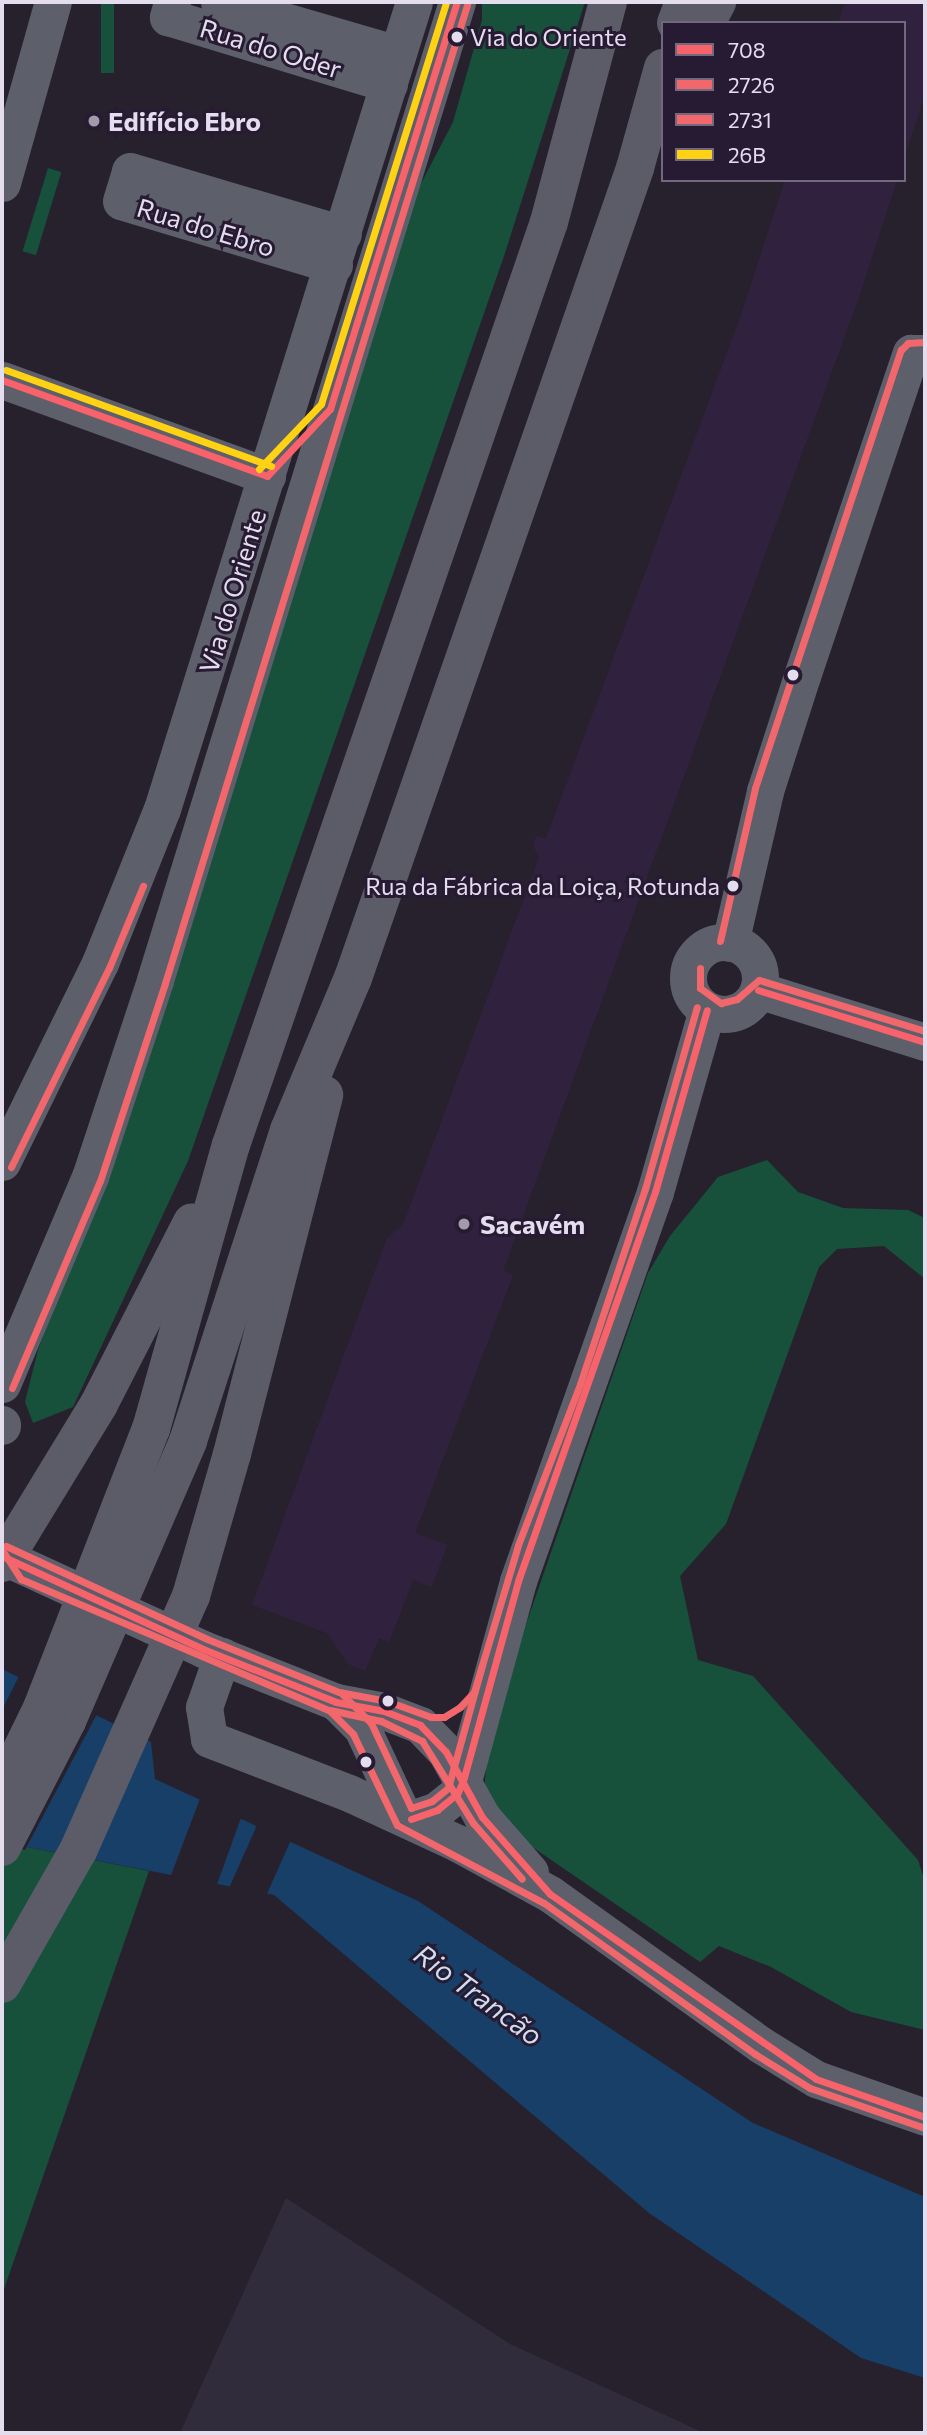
<!DOCTYPE html>
<html>
<head>
<meta charset="utf-8">
<style>
	body { margin:0 }
	#map { position:relative; width:927px; height:2435px; overflow:hidden; background:#27212e; font-family:Commissioner,sans-serif }
	div>[style] { position:absolute }
	[style*='--x'] { left:calc(var(--x)*1px); top:calc(var(--y)*1px); width:calc(var(--w)*1px); rotate:calc(var(--a)*1deg) }
	.built>* { inset:0; background:#30223e }
	.industrial>* { inset:0; background:#302c3c }
	.green>* { inset:0; background:#17503b; transform-origin:0 0 }
	.water>* { inset:0; background:#173f67 }
	.pier>* { inset:0; background:#27212e; transform-origin:0 0 }
	.minor>* { height:37px; margin:-18.5px; padding:0 18.5px; transform-origin:18.5px; border-radius:18.5px; background:#5d5f6a }
	.minor>.ring { margin:-18.5px; padding:0; box-sizing:content-box; background:none; border:37px solid #5d5f6a; border-radius:50% }
	.highway>* { height:38px; margin:-19px; padding:0 19px; transform-origin:19px; border-radius:19px; background:#5c5c69 }
	.highway-bridge>* { height:38px; margin:-19px; padding:0 19px; transform-origin:19px; border-radius:19px; background:#5c5c69 }
	.bus-1>* { height:7px; margin:-3.5px; padding:0 3.5px; transform-origin:3.5px; border-radius:3.5px; background:#f8626a }
	.bus-2>* { height:7px; margin:-3.5px; padding:0 3.5px; transform-origin:3.5px; border-radius:3.5px; background:#f1676c }
	.bus-3>* { height:7px; margin:-3.5px; padding:0 3.5px; transform-origin:3.5px; border-radius:3.5px; background:#f1676c }
	.bus-4>* { height:7px; margin:-3.5px; padding:0 3.5px; transform-origin:3.5px; border-radius:3.5px; background:#ffd214 }
	.dots>* { width:19px; height:19px; translate:-50% -50%; box-sizing:border-box; border:4px solid #271b34; border-radius:50% }
	span { translate:-50% -50%; white-space:nowrap; text-align:center; line-height:1.15; -webkit-text-stroke:6px #271b34; paint-order:stroke }
	.bus-label { font-size:24px; color:#e4ddee }
	.left { translate:0 -50%; text-align:left }
	.right { translate:-100% -50%; text-align:right }
	.street-label { font-size:26px; color:#e4ddee }
	.poi-label { font-size:26px; color:#e4ddee; font-weight:700 }
	.water-label { font-size:28px; color:#cfdeef; font-style:italic }
	.frame { position:absolute; inset:0; border:4px solid #e4ddee; pointer-events:none }
	.legend { position:absolute; left:661px; top:21px; width:245px; height:161px; box-sizing:border-box; background:#271b34; border:2px solid #73697e; margin:0; padding:9px 12px; list-style:none; font-size:21px; color:#e4ddee }
	.legend li { display:flex; align-items:center; gap:14px; height:35px }
	.legend b { width:35px; border:2px solid #73697e }
</style>
</head>
<body>
<div id="map">
	<div class="built">
		<div style="clip-path:polygon(845px 2px,925px 2px,925px 94px,904px 158px,904px 23px,838px 23px)"></div>
		<div style="clip-path:polygon(785px 180px,897px 180px,858px 300px,503px 1271px,513px 1275px,415px 1533px,447px 1545px,432px 1587px,413px 1580px,389px 1642px,379px 1638px,365px 1671px,348px 1664px,327px 1633px,252px 1605px,387px 1238px,403px 1225px,539px 858px,533px 845px,536px 836px,546px 839px,741px 315px)"></div>
	</div>
	<div class="industrial">
		<div style="clip-path:polygon(286px 2198px,510px 2344px,704px 2433px,180px 2433px)"></div>
	</div>
	<div class="green">
		<div style="left:101px;top:2px;width:13px;height:71px"></div>
		<div style="clip-path:polygon(482px 2px,585px 2px,504px 256px,188px 1161px,73px 1407px,33px 1423px,25px 1402px,38px 1350px,101px 1181px,414px 197px,453px 122px,482px 20px)"></div>
		<div style="left:48px;top:168px;width:14px;height:87px;rotate:17deg"></div>
		<div style="clip-path:polygon(767px 1160px,798px 1192px,843px 1208px,908px 1210px,925px 1218px,925px 1279px,884px 1246px,837px 1249px,819px 1267px,726px 1524px,680px 1576px,698px 1660px,753px 1676px,918px 1860px,925px 1882px,925px 2030px,851px 2012px,771px 1967px,719px 1946px,700px 1962px,509px 1831px,484px 1791px,487px 1756px,523px 1633px,648px 1273px,670px 1236px,718px 1177px)"></div>
		<div style="clip-path:polygon(2px 1842px,149px 1871px,2px 2295px)"></div>
	</div>
	<div class="water">
		<div style="clip-path:polygon(2px 1669px,151px 1742px,155px 1779px,418px 1901px,753px 2123px,925px 2197px,925px 2378px,861px 2358px,649px 2213px,274px 1895px,2px 1842px)"></div>
	</div>
	<div class="pier">
		<div style="clip-path:polygon(20px 1674px,98px 1712px,25px 1850px,2px 1845px,2px 1710px)"></div>
		<div style="clip-path:polygon(201px 1796px,242px 1815px,216px 1887px,170px 1878px)"></div>
		<div style="left:258px;top:1823px;width:37px;height:72px;rotate:24deg"></div>
	</div>
	<div class="minor">
		<div style="--x:172;--y:2;--w:16;--a:105"></div>
		<div style="--x:168;--y:17;--w:231;--a:16.9"></div>
		<div style="--x:219;--y:2;--w:186;--a:16.2"></div>
		<div style="--x:2;--y:183;--w:188;--a:-74.3"></div>
		<div style="--x:334;--y:265;--w:222;--a:-163.3"></div>
		<div style="--x:121;--y:201;--w:31;--a:-73"></div>
		<div style="--x:130;--y:171;--w:222;--a:16.5"></div>
		<div style="--x:2;--y:380;--w:282;--a:19.9"></div>
		<div class="ring" style="left:688px;top:942px;width:35px;height:35px"></div>
		<div style="--x:730;--y:943;--w:156;--a:-77"></div>
		<div style="--x:765;--y:791;--w:121;--a:-72.2"></div>
		<div style="--x:802;--y:676;--w:341;--a:-71.4"></div>
		<div style="--x:911;--y:353;--w:14;--a:0"></div>
		<div style="--x:758;--y:990;--w:175;--a:17.3"></div>
		<div style="--x:2;--y:1162;--w:222;--a:-63.8"></div>
		<div style="--x:100;--y:963;--w:166;--a:-68.1"></div>
		<div style="--x:162;--y:809;--w:845;--a:-72.66"></div>
		<div style="--x:2;--y:1384;--w:225;--a:-67"></div>
		<div style="--x:90;--y:1177;--w:207;--a:-71.7"></div>
		<div style="--x:155;--y:980;--w:1024;--a:-72.84"></div>
		<div style="--x:2;--y:1424;--w:2;--a:90"></div>
		<div style="--x:2;--y:1556;--w:221;--a:24.8"></div>
		<div style="--x:203;--y:1649;--w:143;--a:21.7"></div>
		<div style="--x:336;--y:1702;--w:49;--a:10.6"></div>
		<div style="--x:384;--y:1711;--w:39;--a:21"></div>
		<div style="--x:420;--y:1725;--w:37;--a:46"></div>
		<div style="--x:446;--y:1752;--w:74;--a:61"></div>
		<div style="--x:482;--y:1817;--w:73;--a:48.9"></div>
		<div style="--x:222;--y:1656;--w:54;--a:109.4"></div>
		<div style="--x:204;--y:1707;--w:32;--a:81"></div>
		<div style="--x:209;--y:1739;--w:150;--a:21.1"></div>
		<div style="--x:349;--y:1793;--w:119;--a:24.8"></div>
		<div style="--x:457;--y:1843;--w:106;--a:28.7"></div>
		<div style="--x:550;--y:1894;--w:259;--a:35.6"></div>
		<div style="--x:761;--y:2045;--w:65;--a:31.7"></div>
		<div style="--x:816;--y:2079;--w:115;--a:19.2"></div>
		<div style="--x:336;--y:1702;--w:37;--a:45"></div>
		<div style="--x:362;--y:1728;--w:97;--a:65"></div>
		<div style="--x:411;--y:1819;--w:28;--a:-19"></div>
		<div style="--x:437;--y:1810;--w:26;--a:-39"></div>
		<div style="--x:457;--y:1794;--w:14;--a:-65"></div>
		<div style="--x:463;--y:1781;--w:207;--a:-74.6"></div>
		<div style="--x:518;--y:1581;--w:412;--a:-70.6"></div>
		<div style="--x:655;--y:1192;--w:189;--a:-74.1"></div>
	</div>
	<div class="highway">
		<div style="--x:676;--y:23;--w:22;--a:-69"></div>
		<div style="--x:706;--y:23;--w:24;--a:-62"></div>
		<div style="--x:99;--y:1404;--w:204;--a:-62.9"></div>
		<div style="--x:151;--y:1429;--w:295;--a:-74.3"></div>
		<div style="--x:231;--y:1145;--w:976;--a:-70.99"></div>
		<div style="--x:549;--y:222;--w:228;--a:-75"></div>
		<div style="--x:188;--y:1441;--w:327;--a:-72"></div>
		<div style="--x:289;--y:1130;--w:165;--a:-67.2"></div>
		<div style="--x:353;--y:978;--w:858;--a:-70.8"></div>
		<div style="--x:635;--y:168;--w:104;--a:-74.4"></div>
		<div style="--x:232;--y:1454;--w:371;--a:-75.6"></div>
	</div>
	<div class="highway-bridge">
		<div style="--x:2;--y:1563;--w:186;--a:-58.6"></div>
		<div style="--x:2;--y:1790;--w:91;--a:-64"></div>
		<div style="--x:42;--y:1708;--w:300;--a:-68.7"></div>
		<div style="--x:2;--y:1847;--w:142;--a:-62.7"></div>
		<div style="--x:67;--y:1721;--w:305;--a:-66.6"></div>
		<div style="--x:2;--y:1984;--w:153;--a:-60.3"></div>
		<div style="--x:78;--y:1851;--w:279;--a:-66.1"></div>
		<div style="--x:191;--y:1596;--w:148;--a:-73.9"></div>
	</div>
	<div class="bus-1">
		<div style="--x:2;--y:380;--w:282;--a:19.9"></div>
		<div style="--x:267;--y:476;--w:92;--a:-46.8"></div>
		<div style="--x:330;--y:409;--w:426;--a:-72.7"></div>
		<div style="--x:758;--y:990;--w:175;--a:17.3"></div>
		<div style="--x:2;--y:1556;--w:221;--a:24.8"></div>
		<div style="--x:203;--y:1649;--w:143;--a:21.7"></div>
		<div style="--x:336;--y:1702;--w:49;--a:10.6"></div>
		<div style="--x:384;--y:1711;--w:39;--a:21"></div>
		<div style="--x:420;--y:1725;--w:37;--a:46"></div>
		<div style="--x:446;--y:1752;--w:74;--a:61"></div>
		<div style="--x:482;--y:1817;--w:103;--a:48.6"></div>
		<div style="--x:550;--y:1894;--w:324;--a:34.8"></div>
		<div style="--x:816;--y:2079;--w:115;--a:19.2"></div>
		<div style="--x:411;--y:1819;--w:28;--a:-19"></div>
		<div style="--x:437;--y:1810;--w:26;--a:-39"></div>
		<div style="--x:457;--y:1794;--w:14;--a:-65"></div>
		<div style="--x:463;--y:1781;--w:207;--a:-74.6"></div>
		<div style="--x:518;--y:1581;--w:412;--a:-70.6"></div>
		<div style="--x:655;--y:1192;--w:189;--a:-74.1"></div>
	</div>
	<div class="bus-2">
		<div style="--x:11;--y:1167;--w:222;--a:-63.8"></div>
		<div style="--x:109;--y:968;--w:89;--a:-67.5"></div>
		<div style="--x:12;--y:1388;--w:225;--a:-67"></div>
		<div style="--x:100;--y:1181;--w:208;--a:-71.8"></div>
		<div style="--x:165;--y:983;--w:1024;--a:-72.84"></div>
		<div style="--x:2;--y:1550;--w:35;--a:57"></div>
		<div style="--x:21;--y:1579;--w:336;--a:23.1"></div>
		<div style="--x:330;--y:1711;--w:33;--a:45"></div>
		<div style="--x:353;--y:1734;--w:101;--a:64.2"></div>
		<div style="--x:397;--y:1825;--w:166;--a:28"></div>
		<div style="--x:544;--y:1903;--w:259;--a:35.6"></div>
		<div style="--x:755;--y:2054;--w:65;--a:31.7"></div>
		<div style="--x:810;--y:2088;--w:119;--a:19.2"></div>
		<div style="--x:330;--y:1710;--w:52;--a:12.2"></div>
		<div style="--x:381;--y:1721;--w:46;--a:26"></div>
		<div style="--x:422;--y:1741;--w:97;--a:58.1"></div>
		<div style="--x:473;--y:1823;--w:74;--a:48.8"></div>
	</div>
	<div class="bus-3">
		<div style="--x:720;--y:941;--w:157;--a:-77.1"></div>
		<div style="--x:755;--y:788;--w:462;--a:-71.6"></div>
		<div style="--x:901;--y:350;--w:10;--a:-45"></div>
		<div style="--x:908;--y:343;--w:17;--a:-3"></div>
		<div style="--x:700;--y:968;--w:20;--a:90"></div>
		<div style="--x:700;--y:988;--w:26;--a:36"></div>
		<div style="--x:721;--y:1003;--w:16;--a:-14"></div>
		<div style="--x:737;--y:999;--w:29;--a:-41"></div>
		<div style="--x:759;--y:980;--w:174;--a:17.1"></div>
		<div style="--x:6;--y:1546;--w:221;--a:24.8"></div>
		<div style="--x:207;--y:1639;--w:142;--a:21.9"></div>
		<div style="--x:339;--y:1692;--w:49;--a:10.6"></div>
		<div style="--x:387;--y:1701;--w:47;--a:20"></div>
		<div style="--x:431;--y:1717;--w:13;--a:0"></div>
		<div style="--x:444;--y:1717;--w:19;--a:-32"></div>
		<div style="--x:460;--y:1707;--w:21;--a:-47"></div>
		<div style="--x:474;--y:1692;--w:153;--a:-73.3"></div>
		<div style="--x:518;--y:1545;--w:173;--a:-68.9"></div>
		<div style="--x:580;--y:1384;--w:206;--a:-71.6"></div>
		<div style="--x:645;--y:1189;--w:189;--a:-74.1"></div>
		<div style="--x:343;--y:1695;--w:40;--a:45"></div>
		<div style="--x:371;--y:1723;--w:94;--a:64.8"></div>
		<div style="--x:411;--y:1808;--w:22;--a:-18"></div>
		<div style="--x:432;--y:1801;--w:21;--a:-39"></div>
		<div style="--x:448;--y:1788;--w:128;--a:-74.5"></div>
	</div>
	<div class="bus-4">
		<div style="--x:6;--y:370;--w:282;--a:19.9"></div>
		<div style="--x:259;--y:469;--w:90;--a:-46.4"></div>
		<div style="--x:321;--y:404;--w:421;--a:-72.7"></div>
	</div>
	<div class="dots">
		<div style="left:457px;top:37px;background:#e4ddee"></div>
		<div style="left:94px;top:121px;background:#a29bab"></div>
		<div style="left:793px;top:675px;background:#e4ddee"></div>
		<div style="left:733px;top:886px;background:#e4ddee"></div>
		<div style="left:464px;top:1224px;background:#a29bab"></div>
		<div style="left:388px;top:1701px;background:#e4ddee"></div>
		<div style="left:366px;top:1762px;background:#e4ddee"></div>
	</div>
	<div class="bus-label">
		<span class="left" style="left:470px;top:37px">Via do Oriente</span>
		<span class="right" style="left:720px;top:886px">Rua da Fábrica da Loiça, Rotunda</span>
	</div>
	<div class="street-label">
		<span style="left:271px;top:48px;rotate:17deg">Rua do Oder</span>
		<span style="left:206px;top:227px;rotate:17deg">Rua do Ebro</span>
		<span style="left:232px;top:591px;rotate:-73deg">Via do Oriente</span>
	</div>
	<div class="poi-label">
		<span class="left" style="left:108px;top:121px">Edifício Ebro</span>
		<span class="left" style="left:480px;top:1224px">Sacavém</span>
	</div>
	<div class="water-label">
		<span style="left:479px;top:1994px;rotate:36deg">Rio Trancão</span>
	</div>
	<div class="frame"></div>
	<ul class="legend">
	<li><b style="height:9px;background:#f8626a"></b>708</li>
	<li><b style="height:9px;background:#f1676c"></b>2726</li>
	<li><b style="height:9px;background:#f1676c"></b>2731</li>
	<li><b style="height:9px;background:#ffd214"></b>26B</li>
	</ul>
</div>
</body>
</html>
